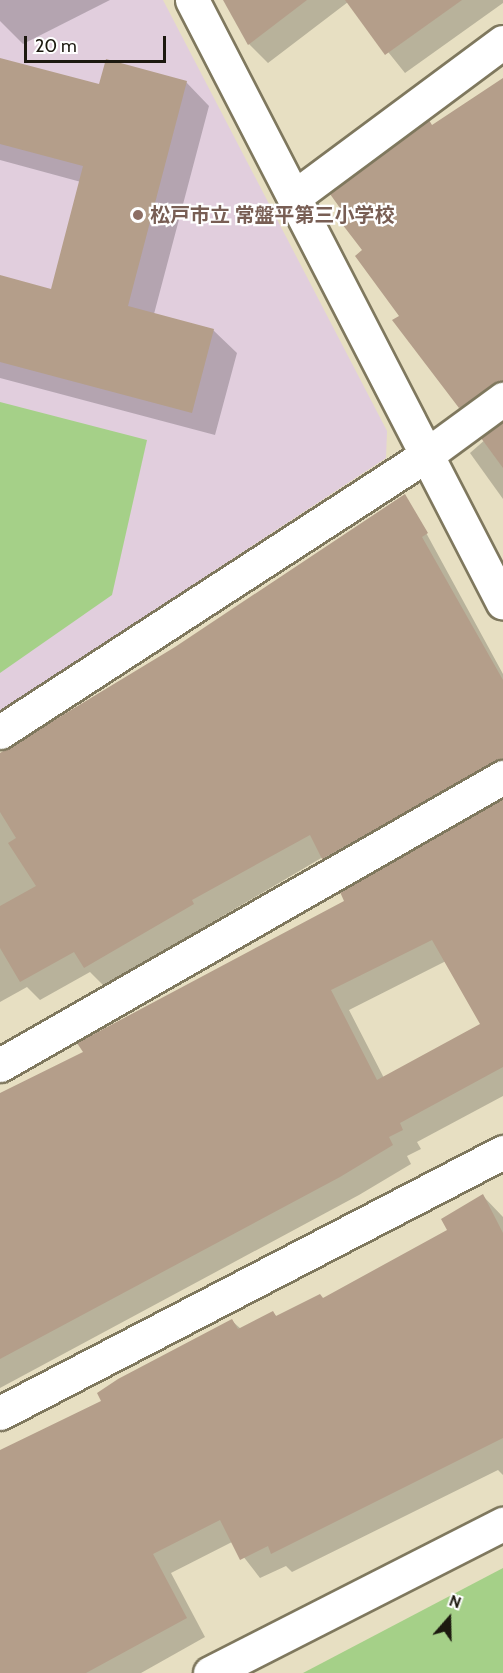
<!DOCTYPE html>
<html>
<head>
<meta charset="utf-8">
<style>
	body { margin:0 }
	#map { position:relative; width:503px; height:1673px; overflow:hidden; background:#e7dfc2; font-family:Cabin,"Noto Sans JP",sans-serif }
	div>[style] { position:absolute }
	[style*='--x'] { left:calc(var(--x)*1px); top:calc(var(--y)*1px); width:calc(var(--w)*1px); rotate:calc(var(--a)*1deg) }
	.education>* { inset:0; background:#e1cedd }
	.green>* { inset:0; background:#a5d088 }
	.shadow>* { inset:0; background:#0003 }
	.building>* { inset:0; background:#b49e8a }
	.roads { filter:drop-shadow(2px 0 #7f785e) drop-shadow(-2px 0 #7f785e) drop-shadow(0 2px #7f785e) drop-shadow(0 -2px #7f785e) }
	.minor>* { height:33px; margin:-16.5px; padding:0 16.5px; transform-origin:16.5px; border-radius:16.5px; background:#fff }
	.dots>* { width:16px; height:16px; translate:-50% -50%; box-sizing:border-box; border:3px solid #fff; border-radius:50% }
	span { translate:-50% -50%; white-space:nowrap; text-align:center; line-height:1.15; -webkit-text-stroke:4.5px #fff; paint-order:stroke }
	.education-label { font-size:20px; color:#785e54; font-weight:700 }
	.left { translate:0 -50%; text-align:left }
	.north { position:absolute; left:419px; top:1589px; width:60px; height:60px; -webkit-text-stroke:4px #fff; paint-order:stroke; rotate:20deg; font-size:16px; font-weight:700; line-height:24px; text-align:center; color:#1c190f }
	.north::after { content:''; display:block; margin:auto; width:21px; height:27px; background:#1c190f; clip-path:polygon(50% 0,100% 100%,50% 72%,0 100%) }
	.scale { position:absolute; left:24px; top:36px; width:142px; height:27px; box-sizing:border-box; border:3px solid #1c190f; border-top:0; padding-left:8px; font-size:18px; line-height:21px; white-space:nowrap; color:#1c190f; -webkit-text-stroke:4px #fff; paint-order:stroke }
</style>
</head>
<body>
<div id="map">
	<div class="education">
		<div style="clip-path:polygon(0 0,163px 0,387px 431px,386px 458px,0 711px)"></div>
	</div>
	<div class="green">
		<div style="clip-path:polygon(0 402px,147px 440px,112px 595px,0 673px)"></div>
		<div style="clip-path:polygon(503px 1568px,503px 1673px,303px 1673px)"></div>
	</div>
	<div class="shadow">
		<div style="clip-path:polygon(0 0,110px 0,23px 44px,0 21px)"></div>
		<div style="clip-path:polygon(226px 0,503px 0,503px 3px,405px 73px,348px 2px,268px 63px,249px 44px)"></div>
		<div style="clip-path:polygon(0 59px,100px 86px,186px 82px,209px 106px,154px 314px,213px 330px,237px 353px,215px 435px,0 378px,0 277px,52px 291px,81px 182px,0 160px)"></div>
		<div style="clip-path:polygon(503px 80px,503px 386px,478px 426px,460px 407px,364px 250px,432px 126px)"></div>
		<div style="clip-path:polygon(503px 424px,503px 499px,470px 453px)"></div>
		<div style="clip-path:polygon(418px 518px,503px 674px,503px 785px,342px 877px,323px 857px,104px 986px,90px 972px,40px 1000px,27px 987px,0 1002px,0 756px)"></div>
		<div style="clip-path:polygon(evenodd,503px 800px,503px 1096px,417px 1142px,421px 1149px,407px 1156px,411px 1164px,359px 1195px,0 1388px,0 1094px,85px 1053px,346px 901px,503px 800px,446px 961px,482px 1024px,384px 1078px,349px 1010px,446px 961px)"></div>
		<div style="clip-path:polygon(483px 1196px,503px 1217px,503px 1475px,498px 1470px,292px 1572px,286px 1566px,260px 1578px,232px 1542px,171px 1573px,205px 1637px,141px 1673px,0 1673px,0 1451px,103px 1401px,232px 1321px,241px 1329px,273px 1313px,277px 1317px,324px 1299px,449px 1230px)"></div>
	</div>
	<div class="building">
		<div style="clip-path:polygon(223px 0,307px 0,248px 45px)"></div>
		<div style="clip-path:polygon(345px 0,462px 0,385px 55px)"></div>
		<div style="clip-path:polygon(0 58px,99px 84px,106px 59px,187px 81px,128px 306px,214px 329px,192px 413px,0 362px,0 275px,51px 289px,83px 166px,0 144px)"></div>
		<div style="clip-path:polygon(503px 78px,503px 381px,459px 408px,392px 320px,399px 316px,355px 256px,362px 250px,339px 220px,345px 215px,330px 194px,429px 120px,432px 125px)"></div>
		<div style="clip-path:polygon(503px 422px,503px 468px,481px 438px)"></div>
		<div style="clip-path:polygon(405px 494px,428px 533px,422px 537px,503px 680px,503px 758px,322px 859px,310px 835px,192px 900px,194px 904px,84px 968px,74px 952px,20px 982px,0 948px,0 906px,36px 886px,8px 843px,16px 838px,0 812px,0 753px,175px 647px)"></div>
		<div style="clip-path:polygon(evenodd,503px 799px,503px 1067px,400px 1123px,403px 1130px,389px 1137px,393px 1145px,340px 1177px,0 1359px,0 1093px,83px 1052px,77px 1043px,344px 901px,340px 892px,503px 799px,432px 940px,480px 1024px,377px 1080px,331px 990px,432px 940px)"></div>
		<div style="clip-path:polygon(483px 1194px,503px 1233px,503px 1438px,271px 1554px,268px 1546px,240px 1560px,220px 1520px,153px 1554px,187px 1618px,86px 1673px,0 1673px,0 1450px,101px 1401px,97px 1393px,118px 1379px,232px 1319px,238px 1329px,273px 1311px,276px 1316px,320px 1294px,323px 1298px,447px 1230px,441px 1219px)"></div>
	</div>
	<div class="roads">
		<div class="minor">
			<div style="--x:192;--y:0;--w:678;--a:62.72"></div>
			<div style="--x:294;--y:197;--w:260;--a:-36.6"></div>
			<div style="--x:0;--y:732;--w:507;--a:-33"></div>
			<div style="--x:425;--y:456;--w:97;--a:-36.2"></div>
			<div style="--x:0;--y:1065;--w:580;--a:-29.79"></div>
			<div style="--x:0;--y:1413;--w:567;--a:-27.42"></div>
			<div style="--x:210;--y:1673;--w:329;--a:-27"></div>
		</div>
	</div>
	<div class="dots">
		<div style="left:138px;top:215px;background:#8d6e63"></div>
	</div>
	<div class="education-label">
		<span class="left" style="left:150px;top:215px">松戸市立 常盤平第三小学校</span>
	</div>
	<div class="north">N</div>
	<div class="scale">20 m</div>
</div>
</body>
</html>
